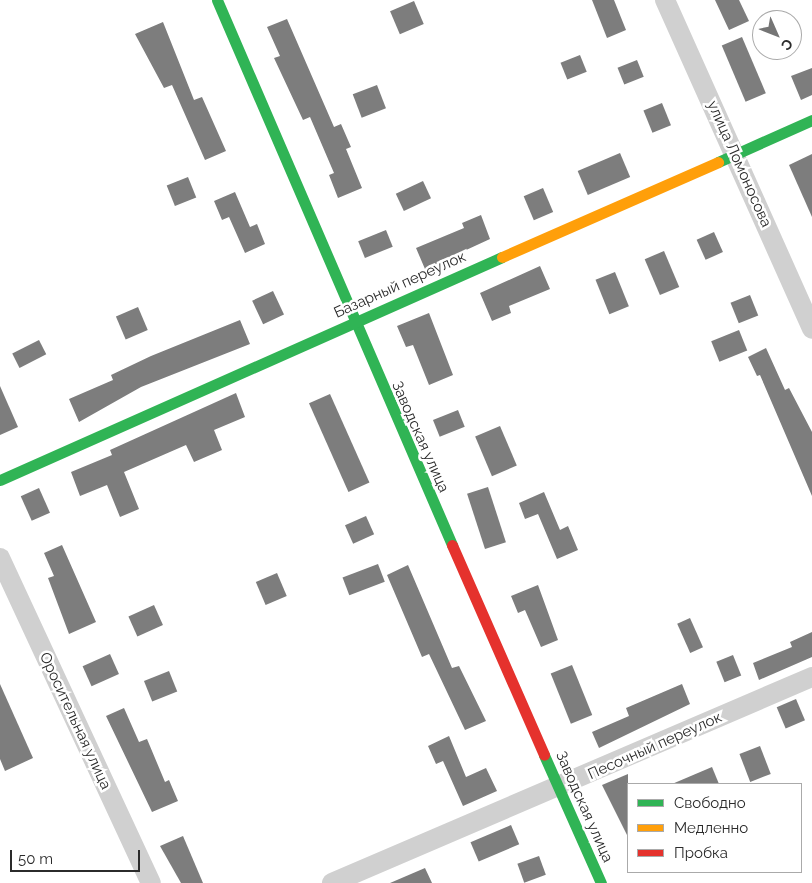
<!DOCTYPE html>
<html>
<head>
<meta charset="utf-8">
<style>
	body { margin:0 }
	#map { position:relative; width:812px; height:883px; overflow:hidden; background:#fff; font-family:Raleway,sans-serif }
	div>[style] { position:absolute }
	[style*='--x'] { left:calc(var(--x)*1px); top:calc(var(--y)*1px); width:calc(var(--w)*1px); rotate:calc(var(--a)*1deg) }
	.building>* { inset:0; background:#7d7d7d; transform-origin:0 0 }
	.street>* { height:20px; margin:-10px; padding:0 10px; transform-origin:10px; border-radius:10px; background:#d0d0d0 }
	.fast>* { height:11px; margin:-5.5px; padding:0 5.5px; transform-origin:5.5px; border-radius:5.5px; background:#30b455 }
	.slow>* { height:11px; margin:-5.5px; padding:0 5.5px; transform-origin:5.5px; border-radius:5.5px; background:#ff9f0a }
	.jam>* { height:11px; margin:-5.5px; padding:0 5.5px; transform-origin:5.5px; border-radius:5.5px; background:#e5322d }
	span { translate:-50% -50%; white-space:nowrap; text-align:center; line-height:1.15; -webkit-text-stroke:5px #fff; paint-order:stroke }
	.street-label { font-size:15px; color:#2b2b2b }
	.legend { position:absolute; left:627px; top:783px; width:175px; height:90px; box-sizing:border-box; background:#fff; border:1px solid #aaa; margin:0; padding:6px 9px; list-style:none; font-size:15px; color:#2b2b2b }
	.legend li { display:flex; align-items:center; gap:10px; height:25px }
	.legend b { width:25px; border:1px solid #aaa }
	.north { position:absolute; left:752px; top:10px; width:50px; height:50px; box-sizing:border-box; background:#fff; border:1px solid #aaa; border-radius:50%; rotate:134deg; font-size:14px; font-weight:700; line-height:20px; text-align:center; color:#2b2b2b }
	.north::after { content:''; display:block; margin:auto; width:18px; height:22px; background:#757575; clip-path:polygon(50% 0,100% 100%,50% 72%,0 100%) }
	.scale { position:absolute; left:10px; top:850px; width:130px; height:22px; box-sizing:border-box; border:2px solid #2b2b2b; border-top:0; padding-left:6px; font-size:15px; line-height:18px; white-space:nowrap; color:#2b2b2b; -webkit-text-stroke:4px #fff; paint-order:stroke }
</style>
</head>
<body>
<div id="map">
	<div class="building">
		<div style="clip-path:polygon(592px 0,614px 0,626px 30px,607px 38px)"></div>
		<div style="clip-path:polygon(715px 0,739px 0,749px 21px,729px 30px)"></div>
		<div style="left:414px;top:1px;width:25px;height:26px;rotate:67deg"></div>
		<div style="clip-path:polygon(287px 19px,334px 127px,341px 124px,351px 147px,346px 149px,362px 188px,338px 198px,329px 175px,334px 173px,310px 117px,303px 120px,274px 58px,280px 56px,267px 27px)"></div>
		<div style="clip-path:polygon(163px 22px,194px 100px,202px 97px,226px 151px,205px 160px,172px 85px,164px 88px,135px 34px)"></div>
		<div style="left:742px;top:37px;width:61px;height:22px;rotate:67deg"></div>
		<div style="left:580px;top:55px;width:18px;height:21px;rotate:68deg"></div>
		<div style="left:637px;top:60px;width:18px;height:21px;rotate:68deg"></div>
		<div style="clip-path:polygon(812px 68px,812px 95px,801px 100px,791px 76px)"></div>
		<div style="left:377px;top:85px;width:25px;height:26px;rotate:69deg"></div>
		<div style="left:662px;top:103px;width:24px;height:20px;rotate:68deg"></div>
		<div style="left:620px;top:153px;width:26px;height:46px;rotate:67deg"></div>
		<div style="clip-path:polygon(812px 154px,812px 217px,789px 165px)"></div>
		<div style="left:188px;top:177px;width:22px;height:23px;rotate:68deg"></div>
		<div style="left:423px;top:181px;width:19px;height:30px;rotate:65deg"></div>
		<div style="left:543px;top:188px;width:26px;height:21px;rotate:67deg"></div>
		<div style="clip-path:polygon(235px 192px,250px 227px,257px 224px,265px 244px,245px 253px,229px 217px,222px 220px,214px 201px)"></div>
		<div style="clip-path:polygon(481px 215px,490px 239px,425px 269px,416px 248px,464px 228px,462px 223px)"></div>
		<div style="left:386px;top:230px;width:18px;height:30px;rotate:68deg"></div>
		<div style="left:714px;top:232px;width:22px;height:19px;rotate:66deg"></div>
		<div style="left:664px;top:251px;width:39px;height:21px;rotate:67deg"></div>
		<div style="clip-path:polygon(540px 266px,550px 289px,509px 306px,511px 313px,492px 321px,480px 293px)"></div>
		<div style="left:615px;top:272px;width:37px;height:21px;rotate:68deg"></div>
		<div style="left:273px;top:291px;width:26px;height:23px;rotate:65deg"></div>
		<div style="left:750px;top:295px;width:22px;height:21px;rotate:68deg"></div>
		<div style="left:138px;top:307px;width:25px;height:24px;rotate:67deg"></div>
		<div style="clip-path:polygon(429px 313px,453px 375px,429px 385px,413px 345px,406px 347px,397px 326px)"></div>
		<div style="clip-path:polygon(240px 320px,250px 344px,141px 387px,79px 422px,69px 399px,113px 380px,111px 375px,151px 356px)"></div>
		<div style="left:739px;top:330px;width:22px;height:30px;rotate:68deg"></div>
		<div style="left:39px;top:340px;width:16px;height:30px;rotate:63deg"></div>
		<div style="clip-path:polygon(766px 348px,785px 390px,789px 388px,812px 432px,812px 496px,760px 375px,757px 376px,748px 357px)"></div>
		<div style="clip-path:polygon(0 386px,18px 427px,0 435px)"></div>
		<div style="clip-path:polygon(236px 393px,245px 417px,214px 430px,222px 450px,194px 462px,186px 445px,124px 472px,139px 509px,120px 517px,107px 485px,80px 496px,71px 472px,112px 455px,110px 450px)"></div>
		<div style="left:330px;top:394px;width:97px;height:23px;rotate:66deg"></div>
		<div style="left:458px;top:410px;width:18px;height:27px;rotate:68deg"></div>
		<div style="left:500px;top:426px;width:43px;height:27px;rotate:67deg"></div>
		<div style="left:488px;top:487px;width:58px;height:22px;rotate:72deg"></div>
		<div style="left:39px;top:488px;width:27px;height:20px;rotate:66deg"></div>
		<div style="clip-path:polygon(544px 492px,560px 530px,568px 526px,578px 550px,557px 559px,538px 514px,525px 519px,519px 503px)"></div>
		<div style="left:366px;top:516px;width:20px;height:23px;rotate:66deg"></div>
		<div style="clip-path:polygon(62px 545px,96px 622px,69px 634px,48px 578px,54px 576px,44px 553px)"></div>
		<div style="left:378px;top:564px;width:19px;height:38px;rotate:69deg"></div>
		<div style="clip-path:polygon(408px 565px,452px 668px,459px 666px,486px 721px,465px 730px,429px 654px,422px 657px,387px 575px)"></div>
		<div style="left:277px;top:573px;width:25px;height:23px;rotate:67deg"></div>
		<div style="clip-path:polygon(538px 585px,558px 640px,541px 647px,525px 610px,518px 613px,511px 596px)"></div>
		<div style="left:154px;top:605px;width:22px;height:28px;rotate:66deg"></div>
		<div style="left:690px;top:618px;width:32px;height:14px;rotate:66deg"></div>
		<div style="clip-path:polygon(812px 632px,812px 657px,759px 680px,753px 663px,792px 647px,790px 642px)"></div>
		<div style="left:110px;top:654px;width:22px;height:30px;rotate:66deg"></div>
		<div style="left:733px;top:655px;width:22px;height:18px;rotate:68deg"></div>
		<div style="left:572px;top:665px;width:54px;height:23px;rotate:68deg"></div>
		<div style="left:169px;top:671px;width:22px;height:27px;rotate:68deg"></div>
		<div style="clip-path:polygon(0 684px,33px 758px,5px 771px,0 759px)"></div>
		<div style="clip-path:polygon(682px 684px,690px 704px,599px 748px,592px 732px,629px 716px,626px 708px)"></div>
		<div style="left:796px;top:699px;width:23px;height:21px;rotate:67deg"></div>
		<div style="clip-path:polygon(124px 708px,139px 742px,147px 739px,165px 782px,169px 780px,178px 801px,152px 812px,106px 716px)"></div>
		<div style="clip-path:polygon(449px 736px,466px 777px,486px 768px,497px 791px,463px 806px,443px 761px,436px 764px,428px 746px)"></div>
		<div style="left:760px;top:746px;width:30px;height:22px;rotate:69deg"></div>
		<div style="clip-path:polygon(712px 767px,719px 784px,672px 784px)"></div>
		<div style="clip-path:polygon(628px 774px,628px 837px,602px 785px)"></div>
		<div style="left:511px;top:825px;width:21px;height:44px;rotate:67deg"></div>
		<div style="clip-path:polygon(183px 836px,203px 883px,181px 883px,160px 846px)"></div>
		<div style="left:539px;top:856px;width:20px;height:23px;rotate:70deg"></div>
		<div style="clip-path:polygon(425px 868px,432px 883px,390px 883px)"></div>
	</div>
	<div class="street">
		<div style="--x:665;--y:0;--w:360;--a:65.9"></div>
		<div style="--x:0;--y:558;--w:358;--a:65.1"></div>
		<div style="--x:332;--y:883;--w:522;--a:-23.23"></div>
	</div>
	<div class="fast">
		<div style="--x:217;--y:0;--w:594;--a:66.67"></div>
		<div style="--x:718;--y:162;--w:103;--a:-24.1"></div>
		<div style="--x:0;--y:480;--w:549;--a:-23.95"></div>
		<div style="--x:544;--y:755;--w:140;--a:66"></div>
	</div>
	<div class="slow">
		<div style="--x:502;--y:257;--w:236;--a:-23.7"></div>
	</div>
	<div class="jam">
		<div style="--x:452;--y:545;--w:229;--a:66.3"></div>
	</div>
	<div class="street-label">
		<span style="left:739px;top:164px;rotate:66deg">улица Ломоносова</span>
		<span style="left:400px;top:285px;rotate:-24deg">Базарный переулок</span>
		<span style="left:420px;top:437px;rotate:66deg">Заводская улица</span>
		<span style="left:75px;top:721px;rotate:65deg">Оросительная улица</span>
		<span style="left:655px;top:746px;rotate:-24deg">Песочный переулок</span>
		<span style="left:584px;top:807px;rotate:66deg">Заводская улица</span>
	</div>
	<ul class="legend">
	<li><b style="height:6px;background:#30b455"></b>Свободно</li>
	<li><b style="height:6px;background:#ff9f0a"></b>Медленно</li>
	<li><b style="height:6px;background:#e5322d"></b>Пробка</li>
	</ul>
	<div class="north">С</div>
	<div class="scale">50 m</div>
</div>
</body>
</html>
